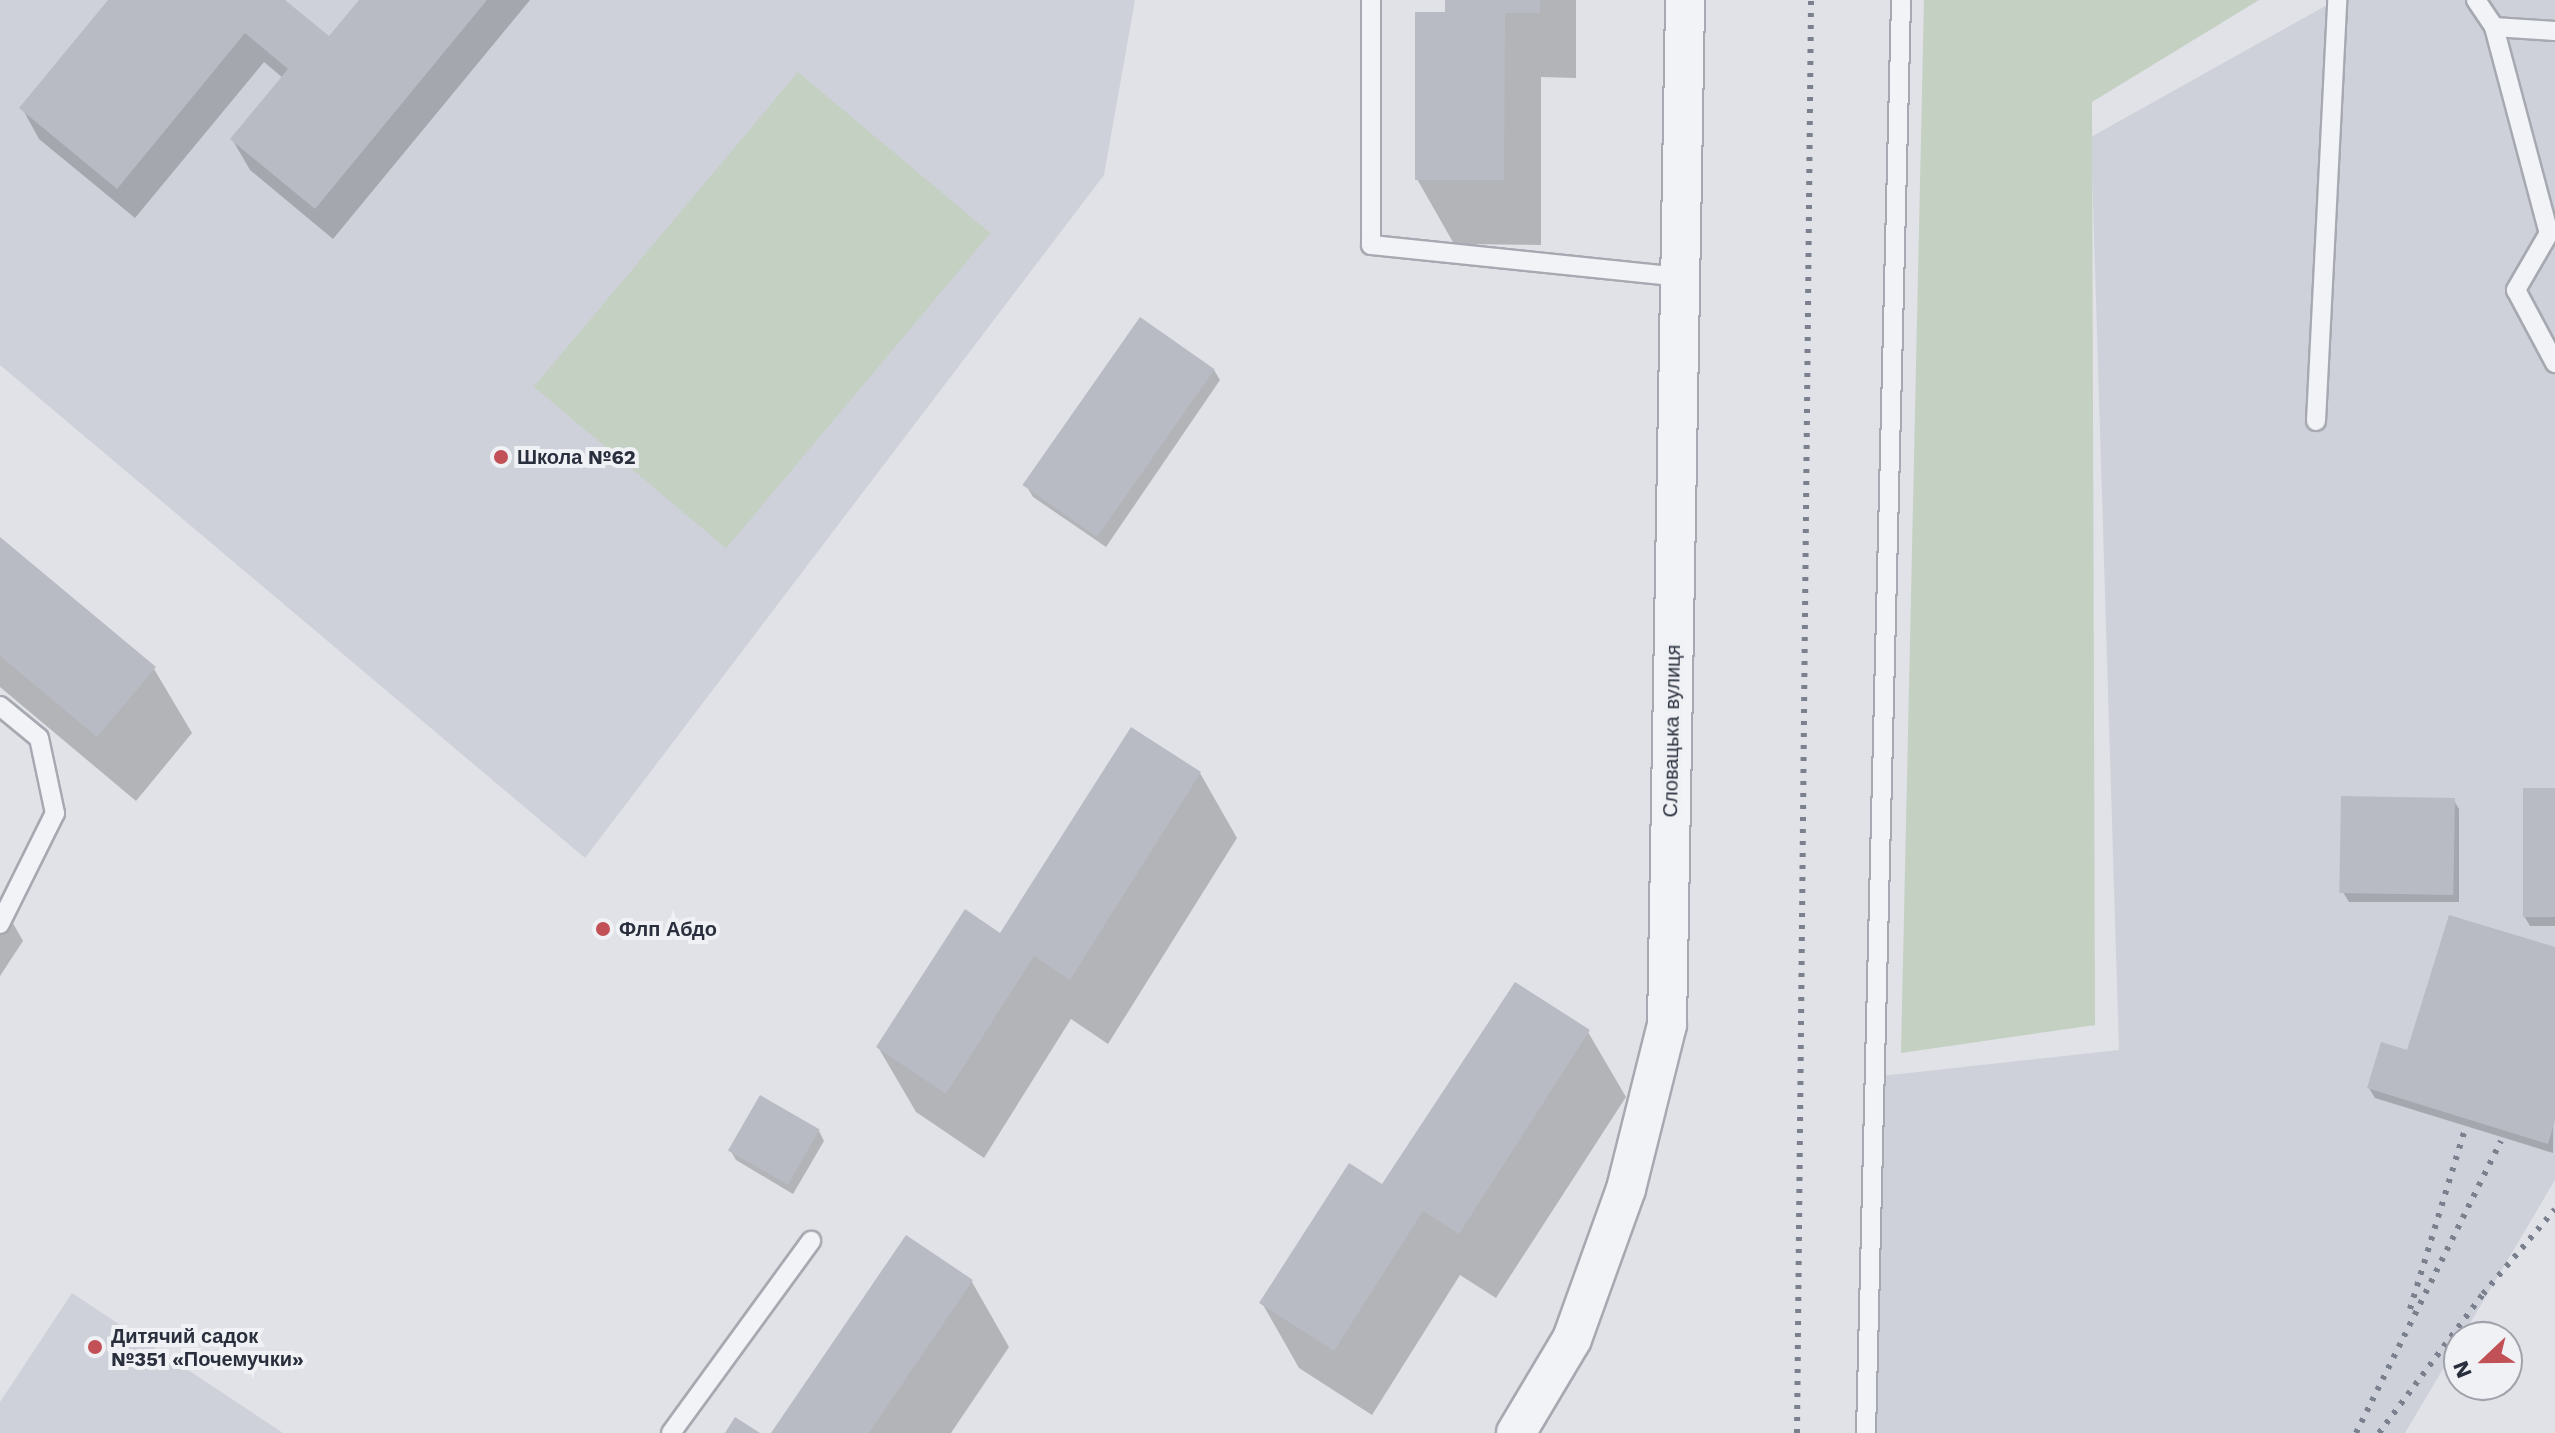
<!DOCTYPE html>
<html>
<head>
<meta charset="utf-8">
<style>
	body { margin:0 }
	#map { position:relative; width:2555px; height:1433px; overflow:hidden; background:#e0e2e7; font-family:"Work Sans",sans-serif }
	div>[style] { position:absolute }
	[style*='--x'] { left:calc(var(--x)*1px); top:calc(var(--y)*1px); width:calc(var(--w)*1px); rotate:calc(var(--a)*1deg) }
	.built>* { inset:0; background:#ced1d9 }
	.green>* { inset:0; background:#c4d0c2; transform-origin:0 0 }
	.shadow>* { inset:0; background:#0003 }
	.building>* { inset:0; background:#b8bbc4; transform-origin:0 0 }
	.roads { filter:drop-shadow(2px 0 #a6a9b1) drop-shadow(-2px 0 #a6a9b1) drop-shadow(0 2px #a6a9b1) drop-shadow(0 -2px #a6a9b1) }
	.lane>* { height:18px; margin:-9px; padding:0 9px; transform-origin:9px; border-radius:9px; background:#f2f3f6 }
	.street>* { height:38px; margin:-19px; padding:0 19px; transform-origin:19px; border-radius:19px; background:#f2f3f6 }
	.rail>* { height:6px; margin-top:-3px; transform-origin:0; background:repeating-linear-gradient(90deg,#7b808f 0 4px,transparent 0 12px) }
	.dots>* { width:22px; height:22px; translate:-50% -50%; box-sizing:border-box; border:4px solid #eff1f5; border-radius:50% }
	span { translate:-50% -50%; white-space:nowrap; text-align:center; line-height:1.15; -webkit-text-stroke:8px #eff1f5; paint-order:stroke }
	.poi-label { font-size:20px; color:#2a2f3d; font-weight:700 }
	.left { translate:0 -50%; text-align:left }
	.street-label { font-size:20px; color:#2a2f3d }
	.north { position:absolute; left:2443px; top:1321px; width:80px; height:80px; box-sizing:border-box; background:#eff1f5; border:2px solid #a0a3ab; border-radius:50%; rotate:248deg; font-size:22px; font-weight:700; line-height:32px; text-align:center; color:#2a2f3d }
	.north::after { content:''; display:block; margin:auto; width:28px; height:36px; background:#c15156; clip-path:polygon(50% 0,100% 100%,50% 72%,0 100%) }
</style>
</head>
<body>
<div id="map">
	<div class="built">
		<div style="clip-path:polygon(0 0,1135px 0,1104px 175px,585px 858px,0 365px)"></div>
		<div style="clip-path:polygon(2336px 0,2555px 0,2555px 1180px,2405px 1433px,1872px 1433px,1872px 1077px,2119px 1050px,2091px 137px)"></div>
		<div style="clip-path:polygon(72px 1293px,283px 1433px,0 1433px,0 1402px)"></div>
	</div>
	<div class="green">
		<div style="clip-path:polygon(1924px 0,2259px 0,2092px 102px,2095px 1025px,1901px 1053px)"></div>
		<div style="left:798px;top:72px;width:251px;height:411px;rotate:40deg"></div>
	</div>
	<div class="shadow">
		<div style="clip-path:polygon(111px 0,282px 0,329px 39px,361px 0,530px 0,333px 239px,250px 170px,232px 139px,283px 78px,264px 62px,135px 218px,39px 139px,22px 108px)"></div>
		<div style="clip-path:polygon(1447px 0,1576px 0,1576px 78px,1541px 77px,1541px 245px,1454px 244px,1417px 179px)"></div>
		<div style="clip-path:polygon(1214px 370px,1220px 380px,1106px 547px,1033px 497px,1027px 487px)"></div>
		<div style="clip-path:polygon(0 539px,154px 669px,192px 733px,136px 801px,0 687px)"></div>
		<div style="clip-path:polygon(1200px 773px,1237px 838px,1108px 1044px,1071px 1019px,984px 1158px,916px 1112px,878px 1047px,1001px 936px)"></div>
		<div style="clip-path:polygon(2555px 790px,2555px 926px,2530px 926px,2524px 916px)"></div>
		<div style="clip-path:polygon(2453px 799px,2459px 809px,2459px 902px,2349px 902px,2343px 892px)"></div>
		<div style="clip-path:polygon(0 900px,23px 941px,0 976px)"></div>
		<div style="clip-path:polygon(2555px 950px,2553px 1153px,2375px 1098px,2369px 1088px,2409px 1052px)"></div>
		<div style="clip-path:polygon(1588px 1032px,1626px 1097px,1496px 1298px,1460px 1275px,1372px 1415px,1299px 1368px,1262px 1303px,1382px 1187px)"></div>
		<div style="clip-path:polygon(819px 1131px,824px 1141px,793px 1194px,736px 1160px,730px 1150px)"></div>
		<div style="clip-path:polygon(906px 1238px,972px 1282px,1009px 1347px,951px 1433px,773px 1433px)"></div>
	</div>
	<div class="building">
		<div style="clip-path:polygon(108px 0,285px 0,329px 36px,359px 0,487px 0,315px 209px,230px 139px,288px 69px,245px 33px,117px 189px,19px 108px)"></div>
		<div style="clip-path:polygon(1445px 0,1540px 0,1540px 13px,1505px 13px,1504px 180px,1415px 180px,1415px 12px,1445px 12px)"></div>
		<div style="left:1140px;top:317px;width:91px;height:205px;rotate:35deg"></div>
		<div style="clip-path:polygon(0 537px,156px 667px,97px 737px,0 656px)"></div>
		<div style="clip-path:polygon(1131px 727px,1201px 772px,1070px 980px,1034px 956px,946px 1094px,876px 1047px,965px 909px,1000px 933px)"></div>
		<div style="left:2523px;top:788px;width:32px;height:129px"></div>
		<div style="left:2341px;top:796px;width:114px;height:97px;rotate:1deg"></div>
		<div style="clip-path:polygon(2449px 915px,2555px 947px,2555px 1120px,2548px 1144px,2367px 1088px,2381px 1042px,2407px 1050px)"></div>
		<div style="clip-path:polygon(1515px 982px,1590px 1030px,1459px 1234px,1423px 1211px,1334px 1351px,1259px 1303px,1349px 1163px,1382px 1184px)"></div>
		<div style="left:760px;top:1095px;width:69px;height:64px;rotate:30deg"></div>
		<div style="clip-path:polygon(906px 1235px,973px 1280px,869px 1433px,771px 1433px)"></div>
		<div style="clip-path:polygon(735px 1417px,760px 1433px,725px 1433px)"></div>
	</div>
	<div class="roads">
		<div class="lane">
			<div style="--x:1371;--y:0;--w:245;--a:90"></div>
			<div style="--x:1371;--y:245;--w:311;--a:5.9"></div>
			<div style="--x:2476;--y:0;--w:32;--a:56"></div>
			<div style="--x:2494;--y:27;--w:213;--a:75.1"></div>
			<div style="--x:2549;--y:233;--w:66;--a:120.1"></div>
			<div style="--x:2516;--y:290;--w:83;--a:61.9"></div>
			<div style="--x:2494;--y:27;--w:61;--a:3.8"></div>
			<div style="--x:2316;--y:421;--w:422;--a:-87.1"></div>
			<div style="--x:0;--y:706;--w:50;--a:39.4"></div>
			<div style="--x:39;--y:738;--w:77;--a:78"></div>
			<div style="--x:55;--y:813;--w:124;--a:116.4"></div>
			<div style="--x:671;--y:1433;--w:238;--a:-53.9"></div>
			<div style="--x:1866;--y:1433;--w:1433;--a:-88.6"></div>
		</div>
		<div class="street">
			<div style="--x:1516;--y:1433;--w:109;--a:-59.2"></div>
			<div style="--x:1572;--y:1339;--w:159;--a:-70.2"></div>
			<div style="--x:1626;--y:1189;--w:169;--a:-76"></div>
			<div style="--x:1667;--y:1025;--w:1025;--a:-88.99"></div>
		</div>
	</div>
	<div class="rail">
		<div style="--x:2410;--y:1309;--w:185;--a:-73"></div>
		<div style="--x:1797;--y:1433;--w:1433;--a:-89.44"></div>
		<div style="--x:2356;--y:1433;--w:326;--a:-63.6"></div>
		<div style="--x:2379;--y:1433;--w:174;--a:-53.2"></div>
		<div style="--x:2483;--y:1294;--w:111;--a:-49.7"></div>
	</div>
	<div class="dots">
		<div style="left:501px;top:457px;background:#c15156"></div>
		<div style="left:603px;top:929px;background:#c15156"></div>
		<div style="left:95px;top:1347px;background:#c15156"></div>
	</div>
	<div class="poi-label">
		<span class="left" style="left:517px;top:457px">Школа №62</span>
		<span class="left" style="left:619px;top:929px">Флп Абдо</span>
		<span class="left" style="left:111px;top:1348px">Дитячий садок<br>№351 «Почемучки»</span>
	</div>
	<div class="street-label">
		<span style="left:1672px;top:731px;rotate:-89deg">Словацька вулиця</span>
	</div>
	<div class="north">N</div>
</div>
</body>
</html>
